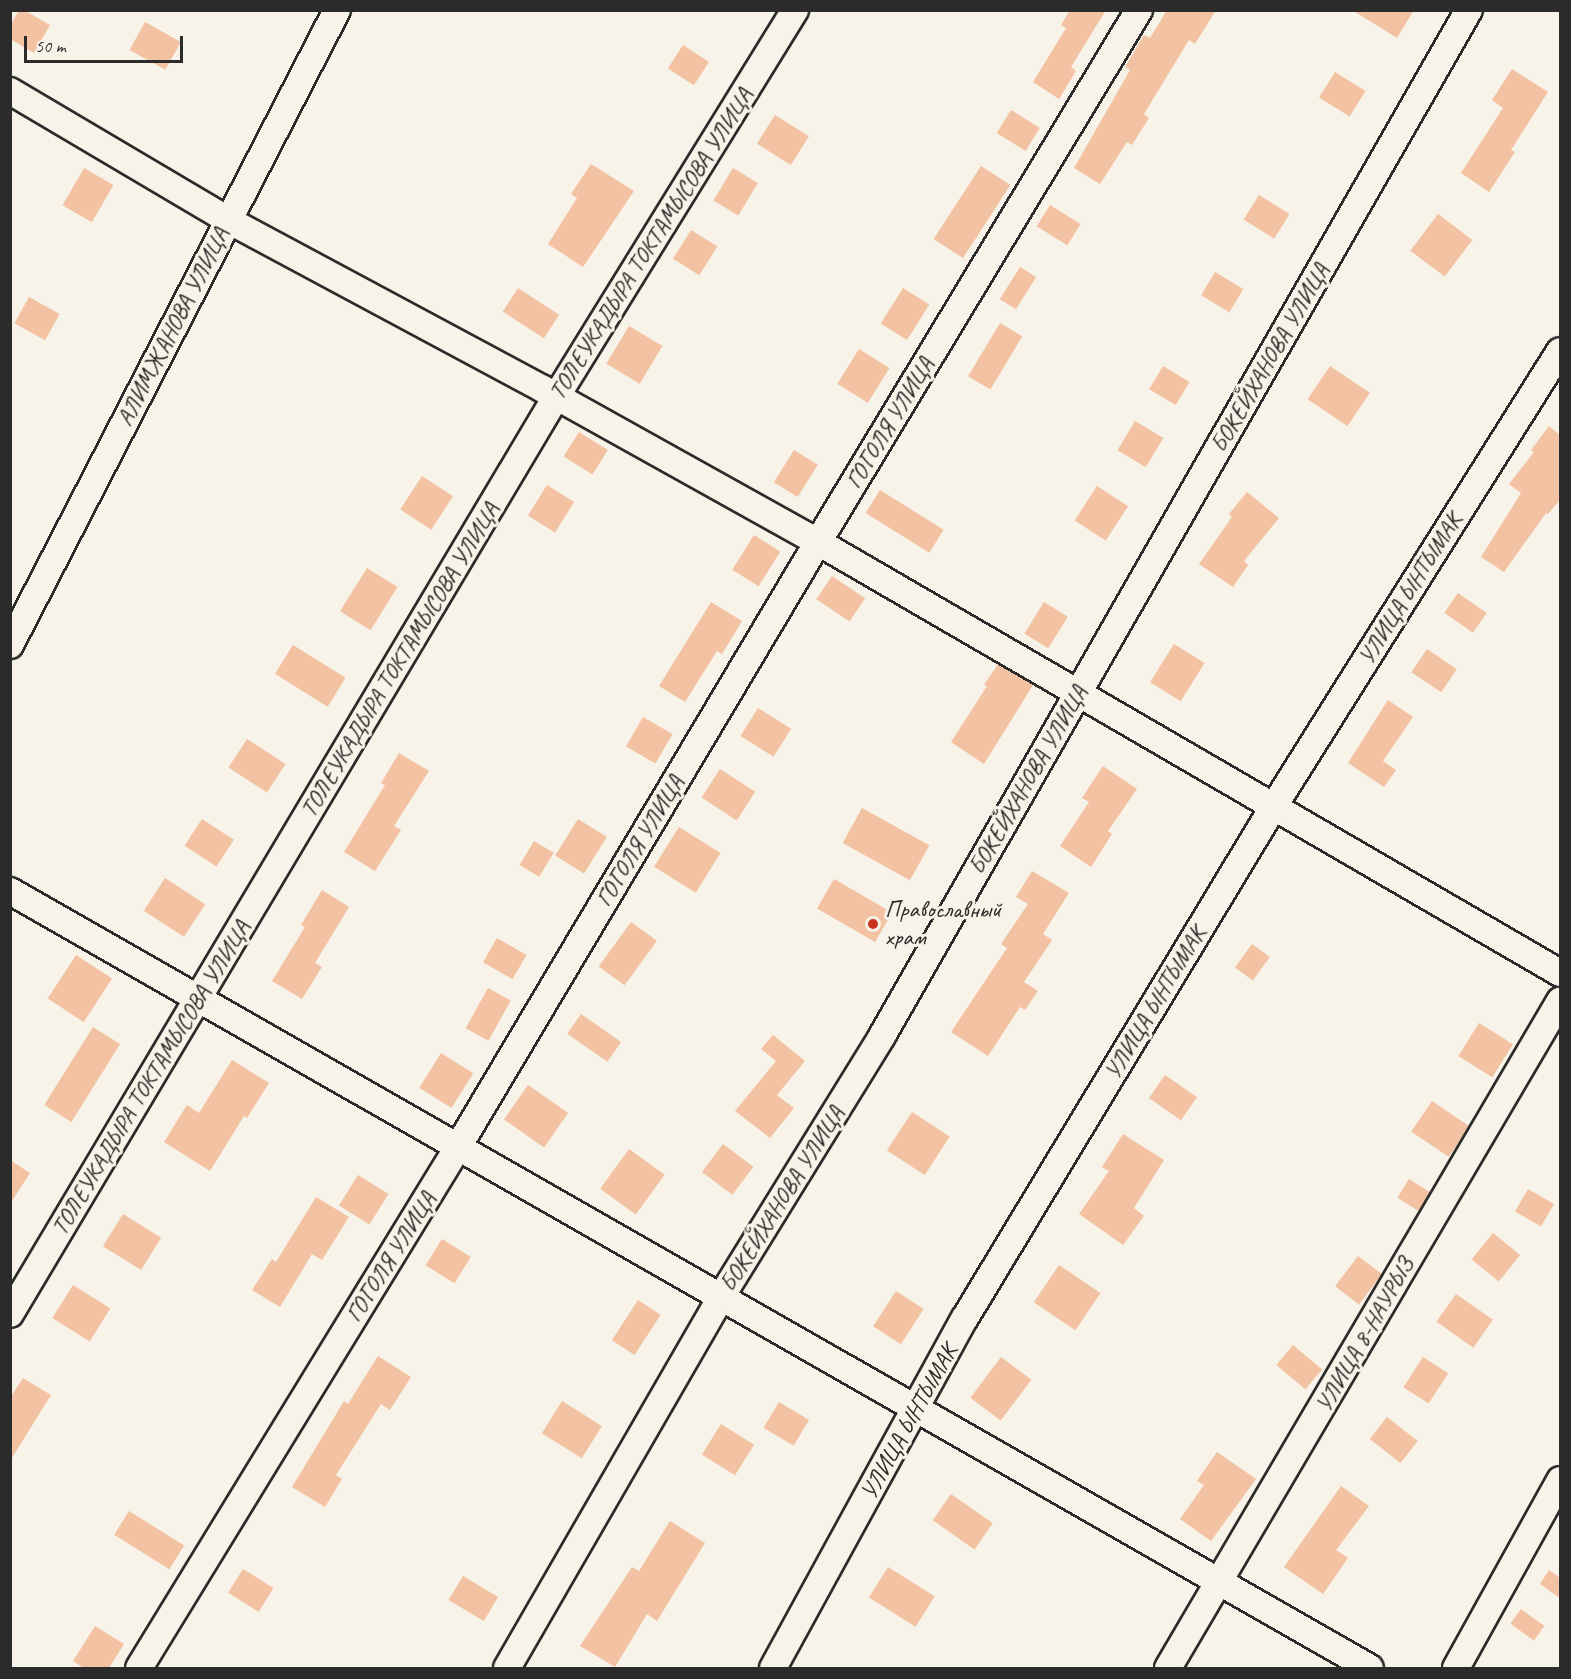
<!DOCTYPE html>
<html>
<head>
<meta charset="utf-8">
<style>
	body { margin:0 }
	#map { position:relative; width:1571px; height:1679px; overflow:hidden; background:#f7f3e8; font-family:Caveat,sans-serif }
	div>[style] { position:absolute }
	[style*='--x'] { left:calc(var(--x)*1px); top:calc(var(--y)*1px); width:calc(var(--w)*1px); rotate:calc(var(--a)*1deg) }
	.building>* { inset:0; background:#f2c2a2; transform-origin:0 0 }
	.roads { filter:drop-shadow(2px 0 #2b2b2b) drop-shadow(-2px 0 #2b2b2b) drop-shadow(0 2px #2b2b2b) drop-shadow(0 -2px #2b2b2b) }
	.minor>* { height:26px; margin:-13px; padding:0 13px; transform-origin:13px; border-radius:13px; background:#f7f3e8 }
	.dots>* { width:16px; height:16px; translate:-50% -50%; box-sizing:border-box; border:3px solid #f7f3e8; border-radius:50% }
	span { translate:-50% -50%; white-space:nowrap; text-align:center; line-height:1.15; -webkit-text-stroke:6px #f7f3e8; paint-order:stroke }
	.street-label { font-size:24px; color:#2b2b2b }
	.poi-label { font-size:24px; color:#2b2b2b }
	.left { translate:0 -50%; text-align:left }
	.frame { position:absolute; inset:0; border:12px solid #2b2b2b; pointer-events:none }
	.scale { position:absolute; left:24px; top:36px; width:159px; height:27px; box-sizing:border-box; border:3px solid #2b2b2b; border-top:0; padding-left:8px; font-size:18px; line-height:21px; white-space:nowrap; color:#2b2b2b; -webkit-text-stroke:4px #f7f3e8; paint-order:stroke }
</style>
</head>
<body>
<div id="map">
	<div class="building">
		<div style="clip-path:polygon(19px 10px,24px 10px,50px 25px,34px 53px,10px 39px,10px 26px)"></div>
		<div style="clip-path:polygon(1070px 10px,1106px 10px,1071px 67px,1076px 71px,1059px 99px,1033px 82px,1066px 28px,1061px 25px)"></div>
		<div style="clip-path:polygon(1167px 10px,1216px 10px,1195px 44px,1189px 40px,1144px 114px,1149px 118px,1132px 145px,1127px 142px,1100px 184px,1074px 168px,1130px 70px,1125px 67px,1144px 35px,1150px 38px)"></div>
		<div style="clip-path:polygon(1352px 10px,1414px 10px,1397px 38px)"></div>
		<div style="left:145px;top:22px;width:41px;height:32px;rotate:29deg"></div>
		<div style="left:683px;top:45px;width:31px;height:28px;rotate:33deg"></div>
		<div style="clip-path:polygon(1512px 69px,1548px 92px,1511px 150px,1515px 152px,1489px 192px,1461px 173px,1503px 108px,1492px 100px)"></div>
		<div style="left:1335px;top:72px;width:36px;height:30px;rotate:32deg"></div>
		<div style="left:1011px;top:110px;width:34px;height:27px;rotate:32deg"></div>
		<div style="left:775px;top:115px;width:40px;height:34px;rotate:32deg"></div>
		<div style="clip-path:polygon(591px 164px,634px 191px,583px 267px,548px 244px,577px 198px,571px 194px)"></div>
		<div style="left:981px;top:166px;width:35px;height:87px;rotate:33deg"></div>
		<div style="left:84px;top:168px;width:34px;height:43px;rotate:30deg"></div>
		<div style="left:733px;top:168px;width:29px;height:38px;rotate:31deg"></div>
		<div style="left:1259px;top:195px;width:36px;height:29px;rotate:32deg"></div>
		<div style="left:1050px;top:205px;width:36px;height:25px;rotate:32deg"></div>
		<div style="left:1438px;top:214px;width:43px;height:46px;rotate:37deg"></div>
		<div style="left:691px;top:230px;width:31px;height:34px;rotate:32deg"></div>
		<div style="left:1020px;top:267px;width:19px;height:38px;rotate:32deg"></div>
		<div style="left:1215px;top:272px;width:33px;height:27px;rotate:31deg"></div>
		<div style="left:518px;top:288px;width:49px;height:28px;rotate:33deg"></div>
		<div style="left:903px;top:288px;width:31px;height:42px;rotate:32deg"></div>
		<div style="left:29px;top:297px;width:35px;height:30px;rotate:29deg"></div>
		<div style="left:1000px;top:323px;width:26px;height:62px;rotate:31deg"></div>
		<div style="left:629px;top:326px;width:39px;height:44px;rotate:31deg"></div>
		<div style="left:859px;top:349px;width:36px;height:41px;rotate:32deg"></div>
		<div style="left:1163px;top:366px;width:31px;height:27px;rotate:31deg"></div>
		<div style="left:1330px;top:366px;width:48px;height:40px;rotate:34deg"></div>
		<div style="left:1135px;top:421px;width:33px;height:34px;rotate:31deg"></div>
		<div style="clip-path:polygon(1549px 426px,1560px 435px,1560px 500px,1548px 514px,1546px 513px,1504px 572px,1481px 557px,1521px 493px,1509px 484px,1534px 452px,1531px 450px)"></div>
		<div style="left:579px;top:432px;width:34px;height:29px;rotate:32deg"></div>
		<div style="left:794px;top:450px;width:28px;height:38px;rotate:32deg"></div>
		<div style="left:422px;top:476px;width:37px;height:40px;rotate:33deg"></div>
		<div style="left:547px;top:485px;width:32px;height:36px;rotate:32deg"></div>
		<div style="left:1097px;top:486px;width:37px;height:41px;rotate:33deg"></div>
		<div style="left:880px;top:490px;width:75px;height:27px;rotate:32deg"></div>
		<div style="clip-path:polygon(1247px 492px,1279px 518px,1244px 561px,1248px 565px,1233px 587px,1199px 564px,1232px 517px,1229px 514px)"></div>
		<div style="left:754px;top:535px;width:31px;height:41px;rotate:32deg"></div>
		<div style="left:367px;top:568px;width:36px;height:51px;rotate:32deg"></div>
		<div style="left:832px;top:576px;width:40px;height:28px;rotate:34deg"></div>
		<div style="left:1458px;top:593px;width:35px;height:24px;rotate:35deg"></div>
		<div style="clip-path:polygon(711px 602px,742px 621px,722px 654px,717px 651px,685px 702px,659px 686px)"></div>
		<div style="left:1044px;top:602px;width:28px;height:37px;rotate:32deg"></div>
		<div style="left:1174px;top:644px;width:36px;height:45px;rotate:32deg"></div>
		<div style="left:293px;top:645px;width:62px;height:34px;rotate:32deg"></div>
		<div style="left:1427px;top:649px;width:36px;height:28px;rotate:34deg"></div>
		<div style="clip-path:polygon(998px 664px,1033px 685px,984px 764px,951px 742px,987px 686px,984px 685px)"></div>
		<div style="clip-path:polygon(1388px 700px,1413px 717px,1383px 761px,1396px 770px,1384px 787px,1348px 763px)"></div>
		<div style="left:758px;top:708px;width:39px;height:33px;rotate:32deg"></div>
		<div style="left:643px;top:717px;width:34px;height:34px;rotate:30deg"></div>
		<div style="left:247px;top:739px;width:46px;height:34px;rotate:33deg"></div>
		<div style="clip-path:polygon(399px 753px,429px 771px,394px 826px,401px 830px,375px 871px,344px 852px,385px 785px,381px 783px)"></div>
		<div style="clip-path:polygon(1103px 766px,1137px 789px,1108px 831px,1112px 834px,1091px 867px,1060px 846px,1089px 802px,1082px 798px)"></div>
		<div style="left:720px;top:769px;width:42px;height:34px;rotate:33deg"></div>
		<div style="left:862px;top:808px;width:77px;height:40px;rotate:29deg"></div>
		<div style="left:202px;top:819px;width:38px;height:32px;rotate:33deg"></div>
		<div style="left:578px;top:819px;width:34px;height:43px;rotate:32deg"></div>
		<div style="left:679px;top:827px;width:49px;height:47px;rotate:32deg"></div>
		<div style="left:534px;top:841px;width:23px;height:28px;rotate:31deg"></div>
		<div style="clip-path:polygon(1032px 871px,1069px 893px,1043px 934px,1052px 940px,1024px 982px,1038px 991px,1025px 1010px,1020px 1007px,988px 1056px,951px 1032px,1007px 948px,1001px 944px,1028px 904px,1016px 897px)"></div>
		<div style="left:165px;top:878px;width:48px;height:39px;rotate:33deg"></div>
		<div style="left:834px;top:879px;width:67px;height:34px;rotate:30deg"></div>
		<div style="clip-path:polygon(322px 890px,349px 907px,315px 963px,322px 967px,302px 999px,272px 981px,305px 927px,301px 925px)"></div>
		<div style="left:631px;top:922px;width:32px;height:55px;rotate:36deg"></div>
		<div style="left:497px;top:938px;width:34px;height:28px;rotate:30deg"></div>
		<div style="left:1252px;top:944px;width:22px;height:29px;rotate:36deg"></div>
		<div style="left:76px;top:955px;width:43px;height:52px;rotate:33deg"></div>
		<div style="left:488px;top:988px;width:26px;height:46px;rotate:29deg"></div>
		<div style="left:581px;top:1014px;width:49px;height:24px;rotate:35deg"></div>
		<div style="left:1479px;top:1023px;width:40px;height:39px;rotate:32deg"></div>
		<div style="left:93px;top:1027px;width:32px;height:92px;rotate:32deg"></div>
		<div style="clip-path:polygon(773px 1035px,805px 1061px,777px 1095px,794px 1108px,770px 1138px,735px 1111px,776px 1061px,761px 1049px)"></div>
		<div style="left:441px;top:1053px;width:38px;height:41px;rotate:32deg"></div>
		<div style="clip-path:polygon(232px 1060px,269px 1083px,247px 1118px,244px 1116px,210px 1171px,164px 1142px,187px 1105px,199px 1113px)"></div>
		<div style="left:1165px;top:1075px;width:39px;height:28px;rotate:35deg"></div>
		<div style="left:528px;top:1085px;width:49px;height:42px;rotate:35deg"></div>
		<div style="left:1432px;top:1101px;width:45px;height:37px;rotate:34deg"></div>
		<div style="left:912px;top:1112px;width:45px;height:46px;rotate:33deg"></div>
		<div style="clip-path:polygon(1123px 1134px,1164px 1160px,1134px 1208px,1144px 1216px,1123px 1245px,1079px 1214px,1109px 1171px,1102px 1167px)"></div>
		<div style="left:723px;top:1144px;width:38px;height:35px;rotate:37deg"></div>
		<div style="left:629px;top:1149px;width:44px;height:49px;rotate:36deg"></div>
		<div style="clip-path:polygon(10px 1160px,30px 1173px,10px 1204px)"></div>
		<div style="left:358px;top:1175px;width:36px;height:36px;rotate:32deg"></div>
		<div style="left:1409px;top:1179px;width:25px;height:22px;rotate:32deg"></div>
		<div style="left:1528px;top:1189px;width:30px;height:26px;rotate:30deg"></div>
		<div style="clip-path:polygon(316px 1197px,349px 1217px,322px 1260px,312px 1254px,280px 1307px,252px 1290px,272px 1259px,276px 1262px)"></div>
		<div style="left:123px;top:1214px;width:45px;height:38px;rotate:32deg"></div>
		<div style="left:1493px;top:1233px;width:35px;height:34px;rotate:39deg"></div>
		<div style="left:442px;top:1239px;width:34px;height:31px;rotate:32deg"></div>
		<div style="left:1358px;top:1256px;width:30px;height:38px;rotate:37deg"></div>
		<div style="left:1059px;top:1265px;width:50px;height:45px;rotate:34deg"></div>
		<div style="left:73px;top:1285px;width:44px;height:39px;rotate:32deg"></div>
		<div style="left:896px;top:1291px;width:33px;height:42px;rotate:33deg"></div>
		<div style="left:1456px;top:1294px;width:45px;height:34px;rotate:35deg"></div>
		<div style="left:638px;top:1300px;width:27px;height:48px;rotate:33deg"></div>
		<div style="left:1293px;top:1345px;width:38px;height:26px;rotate:40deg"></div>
		<div style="clip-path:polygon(378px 1356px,411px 1377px,390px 1410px,381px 1404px,336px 1475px,342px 1479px,325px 1507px,292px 1487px,344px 1401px,348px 1404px)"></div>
		<div style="left:1001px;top:1357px;width:38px;height:51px;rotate:37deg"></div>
		<div style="left:1423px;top:1357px;width:30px;height:36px;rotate:33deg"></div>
		<div style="clip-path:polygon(23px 1378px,51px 1395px,10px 1461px,10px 1398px)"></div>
		<div style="left:562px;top:1401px;width:47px;height:38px;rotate:32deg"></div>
		<div style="left:779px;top:1402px;width:35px;height:30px;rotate:31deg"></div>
		<div style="left:1387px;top:1417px;width:39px;height:28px;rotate:38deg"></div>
		<div style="left:721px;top:1424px;width:39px;height:36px;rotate:32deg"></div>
		<div style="clip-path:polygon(1217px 1452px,1256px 1479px,1211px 1541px,1180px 1519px,1204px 1485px,1197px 1481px)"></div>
		<div style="clip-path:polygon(1341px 1486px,1369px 1506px,1336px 1550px,1348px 1558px,1323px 1594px,1284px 1567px)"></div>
		<div style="left:951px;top:1494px;width:51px;height:32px;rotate:35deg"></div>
		<div style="left:129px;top:1511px;width:65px;height:28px;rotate:32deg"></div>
		<div style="clip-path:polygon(670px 1521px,705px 1543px,657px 1621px,647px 1614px,615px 1667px,580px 1646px,632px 1567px,639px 1571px)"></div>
		<div style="left:888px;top:1567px;width:55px;height:36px;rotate:32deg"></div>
		<div style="left:243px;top:1569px;width:36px;height:28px;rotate:32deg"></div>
		<div style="clip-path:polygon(1549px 1570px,1560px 1578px,1560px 1598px,1540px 1584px)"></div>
		<div style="left:463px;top:1576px;width:41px;height:28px;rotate:31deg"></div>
		<div style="left:1521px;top:1609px;width:29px;height:18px;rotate:36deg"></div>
		<div style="clip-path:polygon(95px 1626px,124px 1644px,109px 1668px,84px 1668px,73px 1661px)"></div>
	</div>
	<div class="roads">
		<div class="minor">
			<div style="--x:10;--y:91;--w:253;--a:30.6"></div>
			<div style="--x:228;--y:220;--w:357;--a:28.2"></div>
			<div style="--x:543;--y:389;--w:315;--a:29.1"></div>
			<div style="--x:818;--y:542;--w:858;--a:30.15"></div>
			<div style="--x:10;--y:645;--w:714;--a:-62.75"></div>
			<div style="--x:10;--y:891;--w:1566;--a:29.74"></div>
			<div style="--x:10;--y:1314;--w:1067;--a:-59.23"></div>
			<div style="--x:556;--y:397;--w:455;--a:-58.3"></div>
			<div style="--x:139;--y:1668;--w:611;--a:-58.52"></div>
			<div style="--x:458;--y:1147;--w:704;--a:-59.25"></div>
			<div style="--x:818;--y:542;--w:621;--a:-58.89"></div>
			<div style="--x:507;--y:1668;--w:428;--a:-60"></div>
			<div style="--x:721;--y:1297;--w:307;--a:-58.3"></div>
			<div style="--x:882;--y:1036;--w:1182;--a:-60.23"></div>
			<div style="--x:773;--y:1668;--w:399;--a:-61.3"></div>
			<div style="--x:965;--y:1318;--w:598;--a:-58.89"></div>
			<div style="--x:1274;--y:806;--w:537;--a:-57.85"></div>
			<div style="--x:1168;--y:1668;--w:774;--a:-59.56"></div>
			<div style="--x:1456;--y:1668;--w:215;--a:-61"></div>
		</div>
	</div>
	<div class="dots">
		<div style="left:873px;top:924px;background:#c8321e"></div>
	</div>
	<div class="street-label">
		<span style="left:651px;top:244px;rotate:-58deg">ТОЛЕУКАДЫРА ТОКТАМЫСОВА УЛИЦА</span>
		<span style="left:173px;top:327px;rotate:-63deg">АЛИМЖАНОВА УЛИЦА</span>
		<span style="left:1270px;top:358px;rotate:-60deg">БОКЕЙХАНОВА УЛИЦА</span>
		<span style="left:890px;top:423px;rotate:-59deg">ГОГОЛЯ УЛИЦА</span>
		<span style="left:1410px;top:589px;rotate:-58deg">УЛИЦА ЫНТЫМАК</span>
		<span style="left:400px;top:660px;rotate:-59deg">ТОЛЕУКАДЫРА ТОКТАМЫСОВА УЛИЦА</span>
		<span style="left:1028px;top:780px;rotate:-60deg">БОКЕЙХАНОВА УЛИЦА</span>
		<span style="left:640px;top:841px;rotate:-59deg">ГОГОЛЯ УЛИЦА</span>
		<span style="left:1155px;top:1003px;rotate:-59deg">УЛИЦА ЫНТЫМАК</span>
		<span style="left:151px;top:1078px;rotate:-59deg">ТОЛЕУКАДЫРА ТОКТАМЫСОВА УЛИЦА</span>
		<span style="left:782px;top:1199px;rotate:-58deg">БОКЕЙХАНОВА УЛИЦА</span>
		<span style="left:391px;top:1257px;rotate:-58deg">ГОГОЛЯ УЛИЦА</span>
		<span style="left:1365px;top:1335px;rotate:-60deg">УЛИЦА 8-НАУРЫЗ</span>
		<span style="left:909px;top:1422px;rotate:-61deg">УЛИЦА ЫНТЫМАК</span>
	</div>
	<div class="poi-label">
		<span class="left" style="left:885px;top:924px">Православный<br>храм</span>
	</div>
	<div class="frame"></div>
	<div class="scale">50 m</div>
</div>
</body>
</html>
